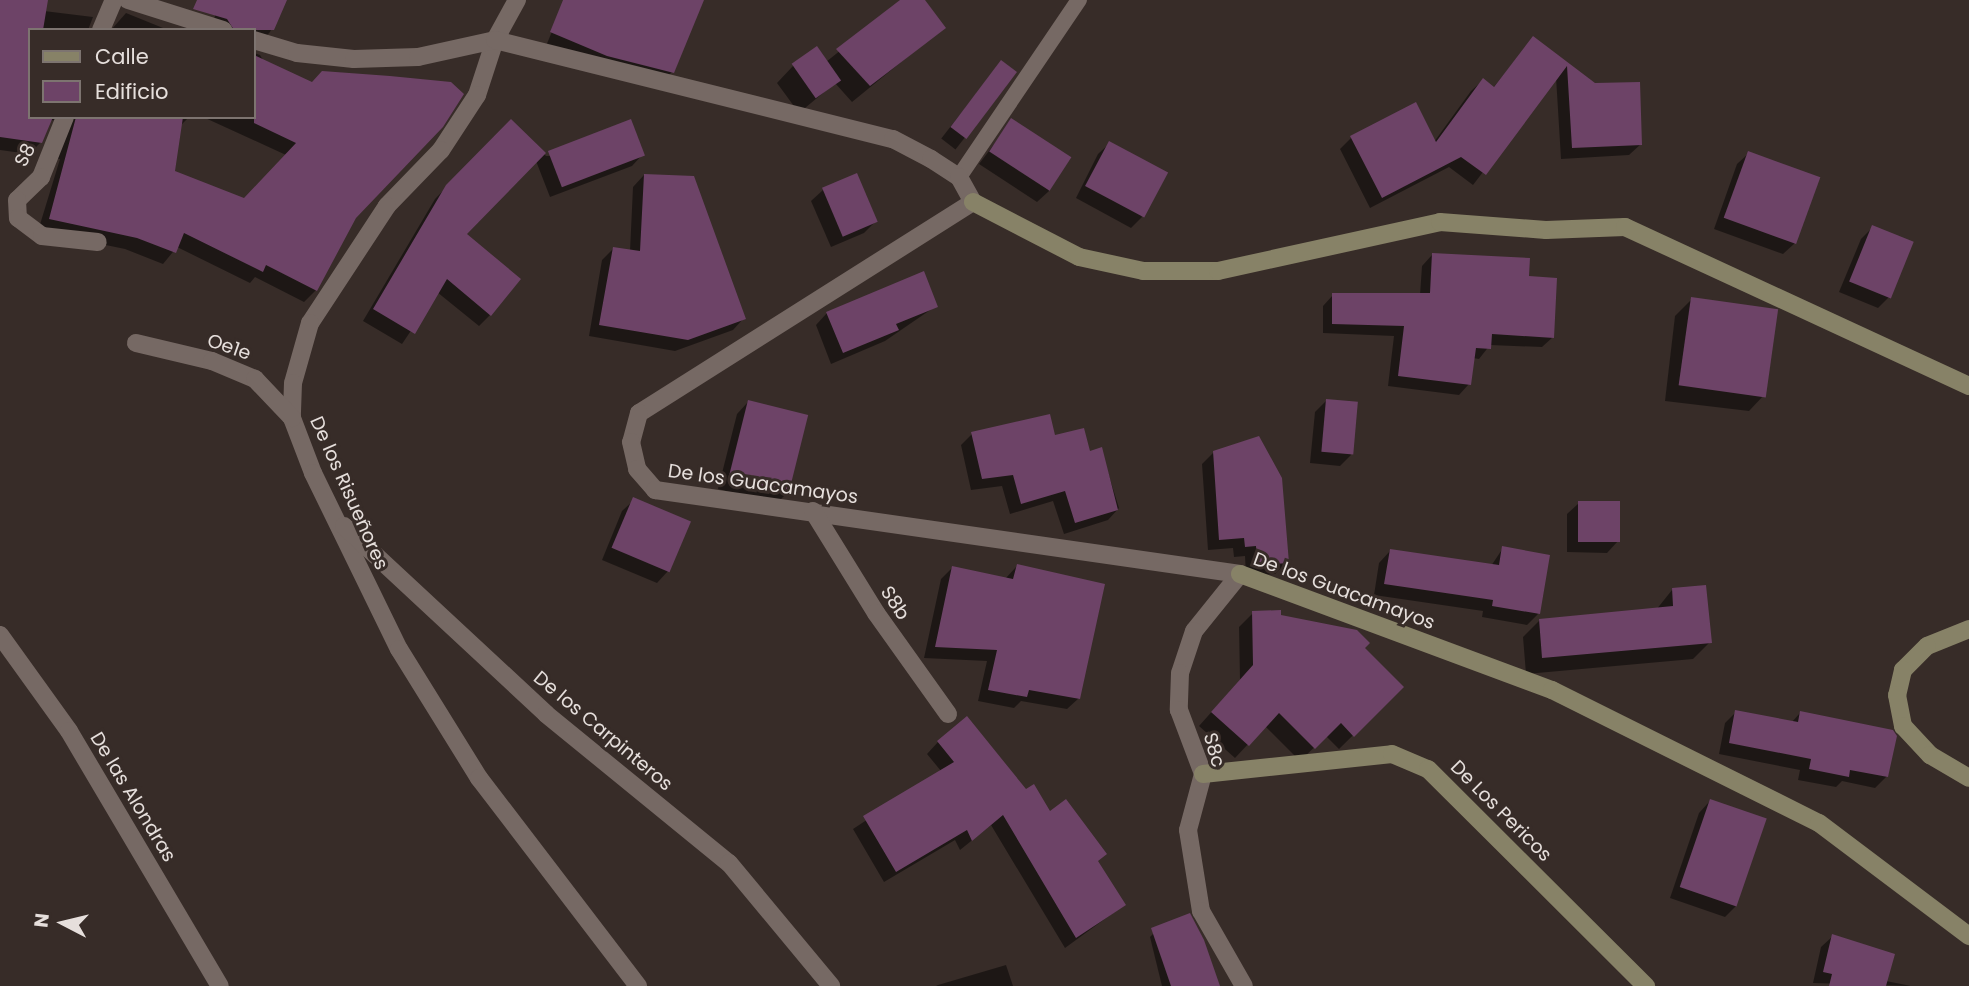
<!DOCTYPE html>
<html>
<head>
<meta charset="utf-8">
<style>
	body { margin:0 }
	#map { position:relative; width:1969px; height:986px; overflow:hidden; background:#372c28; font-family:Poppins,sans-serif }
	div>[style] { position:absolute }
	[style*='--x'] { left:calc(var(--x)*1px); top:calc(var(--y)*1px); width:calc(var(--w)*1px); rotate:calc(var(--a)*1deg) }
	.shadow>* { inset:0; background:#0007; transform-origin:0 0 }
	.building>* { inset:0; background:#6d4367; transform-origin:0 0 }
	.lane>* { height:16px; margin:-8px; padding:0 8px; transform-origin:8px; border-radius:8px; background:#766964 }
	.street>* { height:18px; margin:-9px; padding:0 9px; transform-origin:9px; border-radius:9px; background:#766964 }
	.secondary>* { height:18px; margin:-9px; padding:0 9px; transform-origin:9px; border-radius:9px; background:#878267 }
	span { translate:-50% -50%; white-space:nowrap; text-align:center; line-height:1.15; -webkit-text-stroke:6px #372c28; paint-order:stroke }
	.street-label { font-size:19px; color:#e6dfdc }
	.legend { position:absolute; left:28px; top:28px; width:228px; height:91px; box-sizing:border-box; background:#372c28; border:2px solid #7d7470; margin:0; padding:9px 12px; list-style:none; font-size:21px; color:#e6dfdc }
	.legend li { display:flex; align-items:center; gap:14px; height:35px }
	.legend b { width:35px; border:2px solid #7d7470 }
	.north { position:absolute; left:28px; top:888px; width:70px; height:70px; -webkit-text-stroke:5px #372c28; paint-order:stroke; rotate:277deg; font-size:19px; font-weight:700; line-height:28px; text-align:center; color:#e6dfdc }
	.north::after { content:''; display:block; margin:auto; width:24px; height:32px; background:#e6dfdc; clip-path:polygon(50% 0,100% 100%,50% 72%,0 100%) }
</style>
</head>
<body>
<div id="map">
	<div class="shadow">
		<div style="clip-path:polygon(0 0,46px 0,44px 11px,93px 17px,88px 30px,30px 30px,30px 117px,189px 117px,180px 126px,173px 173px,244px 200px,286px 155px,203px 117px,254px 117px,254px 53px,260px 55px,354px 217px,316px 290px,304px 302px,255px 277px,250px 283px,177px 247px,163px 264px,125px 249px,38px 231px,60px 159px,55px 158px,62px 121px,50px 120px,41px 142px,29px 154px,0 150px)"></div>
		<div style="clip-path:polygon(222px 0,285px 0,270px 32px,258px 45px,254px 44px,254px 30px,209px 30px)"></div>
		<div style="clip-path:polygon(565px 0,699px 0,672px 72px,661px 83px,546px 46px)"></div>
		<div style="clip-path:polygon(903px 0,922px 0,943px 28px,852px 102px,835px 83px,799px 113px,777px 83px,793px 66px,826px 62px)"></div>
		<div style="clip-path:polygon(126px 13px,168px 30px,111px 30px)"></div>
		<div style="clip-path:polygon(1533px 38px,1595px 85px,1641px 144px,1629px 155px,1561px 159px,1556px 77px,1473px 185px,1449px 167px,1370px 208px,1340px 149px,1352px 137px,1434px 142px,1471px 91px,1483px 80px,1493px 88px)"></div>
		<div style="left:1001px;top:62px;width:18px;height:97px;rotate:38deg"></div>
		<div style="clip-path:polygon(511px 121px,546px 156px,643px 154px,632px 166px,550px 197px,536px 161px,464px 234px,490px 315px,479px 326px,437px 292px,402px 344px,363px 321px,435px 199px)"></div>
		<div style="clip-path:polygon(1012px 121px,1049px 191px,1037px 202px,979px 164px)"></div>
		<div style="clip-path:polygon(1110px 143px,1142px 217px,1131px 228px,1076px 198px,1098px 154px)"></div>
		<div style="clip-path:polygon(1749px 153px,1795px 243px,1783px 254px,1714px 229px,1737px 164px)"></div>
		<div style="clip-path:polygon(644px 175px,744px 318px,733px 330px,675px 351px,589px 336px,602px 260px,614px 248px,630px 251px,633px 187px)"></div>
		<div style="clip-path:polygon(823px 190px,876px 221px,864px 233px,831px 247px,811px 201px)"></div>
		<div style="clip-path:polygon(1873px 227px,1889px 297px,1878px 308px,1839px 292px,1861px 239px)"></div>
		<div style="clip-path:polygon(1432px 255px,1528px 278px,1553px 337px,1542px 347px,1490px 345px,1479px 359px,1473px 358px,1469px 384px,1459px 395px,1388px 386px,1394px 336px,1323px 333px,1323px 306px,1333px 295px,1420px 295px,1422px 266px)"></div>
		<div style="clip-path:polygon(1692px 299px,1765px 394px,1749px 411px,1665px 401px,1675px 316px)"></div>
		<div style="clip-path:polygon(936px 306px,885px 341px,831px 364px,816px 325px,827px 313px)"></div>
		<div style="clip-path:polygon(1326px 401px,1351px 455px,1340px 466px,1310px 463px,1315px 412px)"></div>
		<div style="clip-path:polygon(748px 402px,788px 492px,777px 503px,718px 489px,737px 414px)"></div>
		<div style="clip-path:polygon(972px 434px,1054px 438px,1089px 453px,1101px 450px,1119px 508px,1108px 520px,1064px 534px,1053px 501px,1010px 514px,1002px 486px,971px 490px,961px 445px)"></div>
		<div style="clip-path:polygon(1213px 453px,1287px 562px,1275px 574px,1246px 576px,1245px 556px,1234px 557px,1233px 548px,1208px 550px,1202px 464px)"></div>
		<div style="clip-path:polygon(634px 500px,689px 522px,668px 571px,657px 583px,602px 560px,622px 511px)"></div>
		<div style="clip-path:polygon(1579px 503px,1618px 541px,1607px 553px,1567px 552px,1567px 514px)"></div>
		<div style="clip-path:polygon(1503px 548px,1538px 614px,1527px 625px,1482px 617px,1483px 611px,1374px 595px,1379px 563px,1390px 551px,1491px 566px)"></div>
		<div style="clip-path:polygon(1017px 566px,1079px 698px,1067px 709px,1021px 701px,1014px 708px,978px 701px,987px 661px,924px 658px,941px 579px,953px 567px,1005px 579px)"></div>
		<div style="clip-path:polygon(1672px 590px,1710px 642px,1693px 659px,1526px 674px,1523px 637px,1540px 620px,1656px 610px)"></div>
		<div style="clip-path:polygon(1253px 613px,1279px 616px,1363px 648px,1402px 687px,1339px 749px,1326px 736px,1300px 761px,1265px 726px,1235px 758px,1199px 726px,1240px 680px,1239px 627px)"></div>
		<div style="clip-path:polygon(1736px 712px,1791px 723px,1800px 713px,1887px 776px,1875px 788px,1842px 781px,1836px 787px,1798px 780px,1800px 770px,1719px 754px,1725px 723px)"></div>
		<div style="clip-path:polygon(938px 742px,1026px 791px,1096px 862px,1124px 905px,1065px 948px,991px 825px,960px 850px,955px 840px,884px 882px,853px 829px,941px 771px,927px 754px)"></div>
		<div style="clip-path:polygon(1710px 801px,1736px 906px,1725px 917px,1670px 898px,1699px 813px)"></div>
		<div style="clip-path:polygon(1162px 925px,1218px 986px,1162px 986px,1150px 937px)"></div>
		<div style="clip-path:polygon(1833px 936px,1886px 981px,1911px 986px,1813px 983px,1821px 947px)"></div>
		<div style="clip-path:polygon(1006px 965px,1013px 986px,936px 986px,938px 985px)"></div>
	</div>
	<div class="building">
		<div style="clip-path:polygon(0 0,48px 0,43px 30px,30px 30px,30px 117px,53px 117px,42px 143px,0 137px)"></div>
		<div style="clip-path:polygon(197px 0,287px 0,274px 30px,234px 30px,227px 19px,193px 9px)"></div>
		<div style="clip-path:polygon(563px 0,704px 0,674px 73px,607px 56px,550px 32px)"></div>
		<div style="clip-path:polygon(900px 0,925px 0,946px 28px,870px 86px,836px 49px)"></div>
		<div style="clip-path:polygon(1533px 36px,1595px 83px,1640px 82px,1642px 145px,1572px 148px,1567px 66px,1486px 175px,1461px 157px,1382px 198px,1350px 136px,1416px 102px,1436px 142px,1483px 78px,1494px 87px)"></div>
		<div style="left:817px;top:46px;width:42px;height:31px;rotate:55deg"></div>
		<div style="clip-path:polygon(254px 55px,312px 82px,322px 71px,390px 76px,451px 82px,464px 94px,443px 127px,356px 218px,317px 291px,266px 265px,263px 272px,184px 233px,176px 253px,137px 238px,49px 219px,76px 117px,183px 117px,175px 171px,244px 198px,296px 143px,254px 123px)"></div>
		<div style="left:1001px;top:60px;width:20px;height:84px;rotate:37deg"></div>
		<div style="left:1011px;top:118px;width:72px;height:40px;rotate:33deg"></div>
		<div style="clip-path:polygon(511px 119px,546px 153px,467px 234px,521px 279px,491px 316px,447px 279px,415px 334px,373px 309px,446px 185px)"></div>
		<div style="left:631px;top:119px;width:39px;height:89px;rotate:69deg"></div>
		<div style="left:1109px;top:141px;width:67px;height:51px;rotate:28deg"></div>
		<div style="left:1748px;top:151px;width:77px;height:71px;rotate:20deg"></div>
		<div style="left:857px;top:173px;width:53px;height:38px;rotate:67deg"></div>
		<div style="clip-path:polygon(644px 174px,694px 176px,746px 319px,688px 340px,599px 325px,613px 247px,640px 251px)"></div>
		<div style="left:1872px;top:225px;width:45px;height:61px;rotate:22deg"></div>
		<div style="clip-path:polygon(1432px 253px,1530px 258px,1529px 276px,1557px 278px,1554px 338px,1492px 334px,1491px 349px,1476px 348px,1471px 385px,1398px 376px,1404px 326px,1332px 324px,1332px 293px,1430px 293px)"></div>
		<div style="clip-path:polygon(924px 271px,938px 307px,896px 324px,899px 330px,843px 353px,826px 312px)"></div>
		<div style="left:1691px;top:297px;width:88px;height:89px;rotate:8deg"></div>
		<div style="left:1326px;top:399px;width:32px;height:53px;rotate:5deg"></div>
		<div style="left:748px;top:400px;width:62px;height:80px;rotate:14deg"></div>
		<div style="clip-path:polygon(1050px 414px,1055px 435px,1084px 428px,1090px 451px,1102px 447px,1118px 510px,1075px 523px,1065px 491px,1021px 504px,1013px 475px,982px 479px,971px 432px)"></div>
		<div style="clip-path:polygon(1259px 436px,1282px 478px,1289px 563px,1257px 565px,1256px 546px,1245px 547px,1244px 538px,1219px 540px,1213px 451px)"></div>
		<div style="left:633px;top:497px;width:63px;height:55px;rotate:23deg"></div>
		<div style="left:1578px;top:501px;width:42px;height:41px"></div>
		<div style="clip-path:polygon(1502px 546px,1550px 555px,1540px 614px,1492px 606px,1493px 600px,1384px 584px,1390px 549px,1499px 565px)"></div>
		<div style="clip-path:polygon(1017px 564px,1105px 584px,1080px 699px,1029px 690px,1027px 697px,988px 690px,997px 650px,935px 647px,952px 566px,1013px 579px)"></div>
		<div style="clip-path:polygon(1706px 585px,1712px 643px,1542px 658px,1539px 619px,1673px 606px,1672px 588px)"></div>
		<div style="clip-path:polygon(1281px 610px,1281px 615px,1357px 630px,1370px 643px,1365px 648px,1404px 687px,1354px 737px,1341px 723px,1315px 749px,1279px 713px,1249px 746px,1211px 712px,1253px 665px,1252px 611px)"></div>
		<div style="clip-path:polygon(1735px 710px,1798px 722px,1800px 711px,1893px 730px,1897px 736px,1888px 777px,1850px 770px,1849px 777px,1809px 769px,1811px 759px,1729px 743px)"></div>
		<div style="clip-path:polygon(967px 716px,1026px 789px,1034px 784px,1050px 811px,1066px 799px,1107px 854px,1098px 861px,1126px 905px,1076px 938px,1003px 815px,972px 841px,967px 830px,896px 872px,863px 816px,954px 762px,937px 741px)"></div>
		<div style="left:1710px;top:799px;width:60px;height:93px;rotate:19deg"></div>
		<div style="clip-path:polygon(1190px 913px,1204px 940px,1220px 986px,1171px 986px,1151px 928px)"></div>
		<div style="clip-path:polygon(1832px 934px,1895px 954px,1886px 986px,1829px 986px,1832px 974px,1823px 972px)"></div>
	</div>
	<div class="lane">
		<div style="--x:959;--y:177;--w:214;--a:-55.9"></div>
	</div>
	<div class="street">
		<div style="--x:128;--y:0;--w:100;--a:17.5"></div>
		<div style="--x:517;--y:0;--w:46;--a:118.8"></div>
		<div style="--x:495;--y:40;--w:58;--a:108.1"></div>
		<div style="--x:477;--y:95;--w:66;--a:123.2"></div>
		<div style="--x:441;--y:150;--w:78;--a:134"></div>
		<div style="--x:387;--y:206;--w:140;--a:123.3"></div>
		<div style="--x:310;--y:323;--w:62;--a:105.8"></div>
		<div style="--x:293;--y:383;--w:35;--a:92"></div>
		<div style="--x:292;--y:418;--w:59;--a:69.1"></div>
		<div style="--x:313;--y:473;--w:196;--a:64"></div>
		<div style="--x:399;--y:649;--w:152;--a:58.2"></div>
		<div style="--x:479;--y:778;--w:262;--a:52.6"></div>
		<div style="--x:101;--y:30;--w:33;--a:-67"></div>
		<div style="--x:254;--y:40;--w:45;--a:16.8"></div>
		<div style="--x:297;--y:53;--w:57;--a:6"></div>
		<div style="--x:354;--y:59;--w:64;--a:-1.8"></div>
		<div style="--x:418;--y:57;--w:79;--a:-12.4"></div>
		<div style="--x:495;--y:40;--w:410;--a:14"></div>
		<div style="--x:893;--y:139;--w:43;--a:27.8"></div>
		<div style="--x:931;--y:159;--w:33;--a:33"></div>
		<div style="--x:959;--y:177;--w:29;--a:61"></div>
		<div style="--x:973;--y:202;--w:395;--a:147.7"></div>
		<div style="--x:639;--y:413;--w:30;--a:105"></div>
		<div style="--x:631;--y:442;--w:28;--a:77"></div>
		<div style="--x:637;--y:469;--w:28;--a:49"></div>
		<div style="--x:655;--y:490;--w:591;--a:8.17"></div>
		<div style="--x:65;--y:117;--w:65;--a:111.8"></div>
		<div style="--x:41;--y:177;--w:33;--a:136"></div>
		<div style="--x:17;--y:200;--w:18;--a:87"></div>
		<div style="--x:18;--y:218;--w:30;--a:37"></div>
		<div style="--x:42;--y:236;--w:56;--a:6.1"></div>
		<div style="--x:136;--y:343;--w:78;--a:13.3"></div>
		<div style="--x:212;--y:361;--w:47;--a:22.7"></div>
		<div style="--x:255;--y:379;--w:54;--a:46.5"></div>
		<div style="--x:813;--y:511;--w:120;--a:58.3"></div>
		<div style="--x:876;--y:613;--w:124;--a:54.5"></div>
		<div style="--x:344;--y:526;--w:276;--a:42.9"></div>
		<div style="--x:546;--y:714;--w:236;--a:39.2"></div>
		<div style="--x:729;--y:863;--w:160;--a:50.3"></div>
		<div style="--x:1240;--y:574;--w:73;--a:128.9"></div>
		<div style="--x:1194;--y:631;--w:44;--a:108.4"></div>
		<div style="--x:1180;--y:673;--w:37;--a:92"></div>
		<div style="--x:1179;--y:710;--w:68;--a:69.4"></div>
		<div style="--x:1203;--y:774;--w:58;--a:105"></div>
		<div style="--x:1188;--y:830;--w:82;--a:80.9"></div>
		<div style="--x:1201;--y:911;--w:86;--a:60.2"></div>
		<div style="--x:0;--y:635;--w:118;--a:54.3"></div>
		<div style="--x:69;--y:731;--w:296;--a:59.4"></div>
	</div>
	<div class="secondary">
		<div style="--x:973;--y:202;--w:119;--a:27.4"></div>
		<div style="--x:1079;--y:257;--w:66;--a:12.3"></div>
		<div style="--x:1143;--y:271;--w:75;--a:0"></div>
		<div style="--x:1218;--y:271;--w:227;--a:-12.4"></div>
		<div style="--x:1440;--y:222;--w:106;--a:4.3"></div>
		<div style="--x:1546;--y:230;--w:79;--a:-2.2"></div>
		<div style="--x:1625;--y:227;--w:379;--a:24.8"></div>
		<div style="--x:1240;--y:574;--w:333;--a:20.4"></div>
		<div style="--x:1552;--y:690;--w:298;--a:26.5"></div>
		<div style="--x:1819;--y:823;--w:188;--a:37"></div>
		<div style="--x:1969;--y:629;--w:45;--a:158"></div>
		<div style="--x:1927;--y:646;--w:34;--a:135"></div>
		<div style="--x:1903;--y:670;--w:26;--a:103"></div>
		<div style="--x:1897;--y:695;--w:32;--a:79"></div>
		<div style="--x:1903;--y:726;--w:40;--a:47"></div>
		<div style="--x:1930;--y:755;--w:45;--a:30.5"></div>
		<div style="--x:1203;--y:774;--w:190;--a:-6"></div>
		<div style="--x:1392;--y:754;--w:39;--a:23"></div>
		<div style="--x:1428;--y:769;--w:308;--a:44.9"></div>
	</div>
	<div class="street-label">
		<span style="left:25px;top:155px;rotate:-63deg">S8</span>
		<span style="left:229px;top:347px;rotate:19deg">Oe1e</span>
		<span style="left:763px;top:484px;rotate:8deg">De los Guacamayos</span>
		<span style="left:349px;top:493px;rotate:66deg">De los Risueñores</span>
		<span style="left:1344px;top:591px;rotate:20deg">De los Guacamayos</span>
		<span style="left:895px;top:603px;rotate:56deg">S8b</span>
		<span style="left:603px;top:731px;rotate:40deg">De los Carpinteros</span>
		<span style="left:1214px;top:750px;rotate:74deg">S8c</span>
		<span style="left:133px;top:797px;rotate:59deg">De las Alondras</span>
		<span style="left:1501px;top:811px;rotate:45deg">De Los Pericos</span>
	</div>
	<ul class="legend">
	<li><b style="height:9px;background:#878267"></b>Calle</li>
	<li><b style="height:19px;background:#6d4367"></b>Edificio</li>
	</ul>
	<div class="north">N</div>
</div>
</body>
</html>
